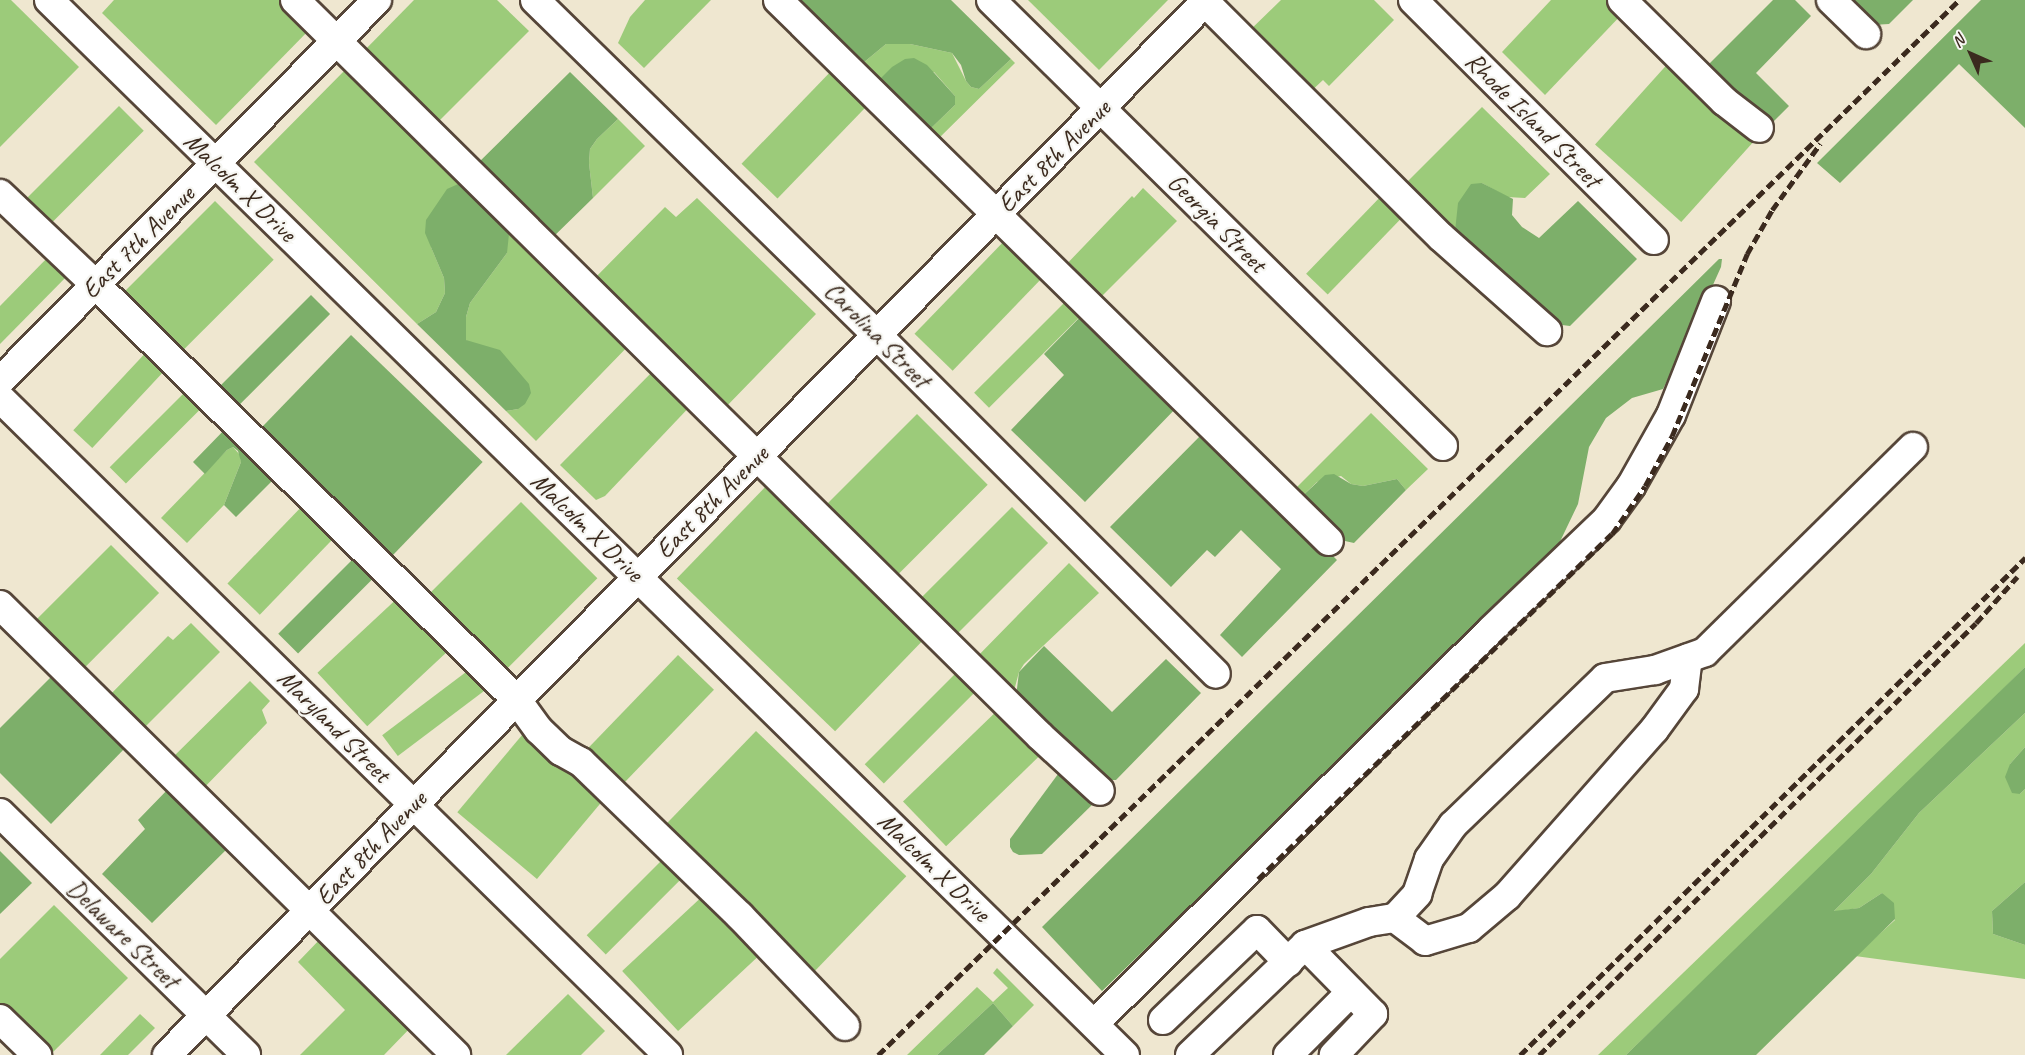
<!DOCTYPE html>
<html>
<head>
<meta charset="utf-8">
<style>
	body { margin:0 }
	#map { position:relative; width:2025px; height:1055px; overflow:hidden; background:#efe7d0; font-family:Caveat,sans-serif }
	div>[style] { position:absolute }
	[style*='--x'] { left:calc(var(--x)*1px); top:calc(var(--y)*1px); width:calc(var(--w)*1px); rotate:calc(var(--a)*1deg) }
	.green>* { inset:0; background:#9ccb7a; transform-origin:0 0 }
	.forest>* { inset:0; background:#7daf6a; transform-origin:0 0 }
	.roads { filter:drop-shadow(2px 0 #564639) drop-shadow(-2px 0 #564639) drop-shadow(0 2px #564639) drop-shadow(0 -2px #564639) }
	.minor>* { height:28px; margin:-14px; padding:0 14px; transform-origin:14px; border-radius:14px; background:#fff }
	.rail>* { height:4.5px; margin-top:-2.25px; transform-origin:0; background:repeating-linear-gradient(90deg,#3b2a1e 0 9px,transparent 0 13.5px) }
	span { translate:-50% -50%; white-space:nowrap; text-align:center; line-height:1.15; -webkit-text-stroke:4.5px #f6f6f2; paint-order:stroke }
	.street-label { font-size:26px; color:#3b2a1e }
	.north { position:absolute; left:1941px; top:24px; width:60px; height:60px; -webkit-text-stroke:4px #f6f6f2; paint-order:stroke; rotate:315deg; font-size:16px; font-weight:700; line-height:24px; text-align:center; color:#3b2a1e }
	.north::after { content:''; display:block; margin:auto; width:21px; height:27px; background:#3b2a1e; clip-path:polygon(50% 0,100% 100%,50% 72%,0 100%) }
</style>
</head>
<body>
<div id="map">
	<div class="green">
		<div style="clip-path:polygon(0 0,11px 0,79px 67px,0 147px)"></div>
		<div style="clip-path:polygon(114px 0,285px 0,312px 27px,216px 125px,102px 13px)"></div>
		<div style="clip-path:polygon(414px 0,497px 0,529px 31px,431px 129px,358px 57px)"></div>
		<div style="clip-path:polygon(645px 0,711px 0,644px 68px,618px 43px,630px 17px)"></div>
		<div style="clip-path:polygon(1028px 0,1168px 0,1099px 70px)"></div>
		<div style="clip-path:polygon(1281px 0,1374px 0,1394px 20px,1329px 86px,1323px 80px,1307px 95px,1246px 34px)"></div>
		<div style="clip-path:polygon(1551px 0,1611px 0,1624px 12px,1545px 95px,1502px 52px)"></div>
		<div style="clip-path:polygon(886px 44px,910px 44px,952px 53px,966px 81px,971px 87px,979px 89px,1011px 59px,1015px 63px,933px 144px,924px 135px,955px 105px,955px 96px,934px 72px,874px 85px,857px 68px)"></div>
		<div style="left:1672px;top:59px;width:116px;height:115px;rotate:42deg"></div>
		<div style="clip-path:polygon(350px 65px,474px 183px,431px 247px,444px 278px,445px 293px,436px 312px,417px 324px,254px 162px)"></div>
		<div style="left:836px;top:66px;width:50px;height:136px;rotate:44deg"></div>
		<div style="left:119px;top:106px;width:35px;height:140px;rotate:45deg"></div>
		<div style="clip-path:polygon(1482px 107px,1550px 174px,1525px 198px,1507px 197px,1482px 183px,1454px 241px,1401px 188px)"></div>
		<div style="clip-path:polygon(618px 119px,645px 146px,593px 198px,589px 163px,590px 149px,597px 139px)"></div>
		<div style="clip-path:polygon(1143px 188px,1177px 221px,1095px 303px,1061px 270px,1132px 196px,1134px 198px)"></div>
		<div style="left:1386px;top:191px;width:30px;height:115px;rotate:44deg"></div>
		<div style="clip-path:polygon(697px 198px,816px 314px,722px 411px,589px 284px,665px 207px,676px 217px)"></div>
		<div style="left:215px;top:201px;width:83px;height:136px;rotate:45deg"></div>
		<div style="clip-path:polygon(502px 211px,634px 340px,536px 441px,506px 411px,518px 409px,466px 340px,466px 317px,470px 303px,507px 253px)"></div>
		<div style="left:1009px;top:236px;width:53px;height:136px;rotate:44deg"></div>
		<div style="clip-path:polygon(53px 252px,72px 271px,0 344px,0 306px)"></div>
		<div style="left:1071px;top:296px;width:21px;height:137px;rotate:45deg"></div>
		<div style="left:151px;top:347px;width:26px;height:114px;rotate:43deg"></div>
		<div style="clip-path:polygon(659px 365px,696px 400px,605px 496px,596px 500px,560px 465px)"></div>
		<div style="left:191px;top:386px;width:23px;height:115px;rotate:45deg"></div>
		<div style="clip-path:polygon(1371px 413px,1428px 469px,1406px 490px,1397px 479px,1363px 486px,1351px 484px,1341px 476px,1317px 482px,1298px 500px,1291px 493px)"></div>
		<div style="left:917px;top:414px;width:100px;height:136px;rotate:45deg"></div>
		<div style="clip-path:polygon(233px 447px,240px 455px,241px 462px,224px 505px,187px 543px,161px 518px,227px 450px)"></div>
		<div style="left:772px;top:480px;width:220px;height:137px;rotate:44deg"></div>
		<div style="left:308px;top:500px;width:45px;height:116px;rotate:44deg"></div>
		<div style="left:521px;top:502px;width:108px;height:136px;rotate:45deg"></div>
		<div style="left:1012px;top:507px;width:51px;height:139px;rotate:45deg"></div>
		<div style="left:111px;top:545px;width:68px;height:115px;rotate:45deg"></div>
		<div style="clip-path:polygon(1069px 563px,1099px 593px,1024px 664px,1019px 672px,1015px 687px,1015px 705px,972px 662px)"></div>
		<div style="left:403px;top:593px;width:73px;height:117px;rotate:47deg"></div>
		<div style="clip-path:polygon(191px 623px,220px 652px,138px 734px,104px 701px,168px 636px,173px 640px)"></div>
		<div style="clip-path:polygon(2025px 643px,2025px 667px,1881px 810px,1626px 1055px,1598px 1055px)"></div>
		<div style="left:678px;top:655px;width:50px;height:141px;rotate:44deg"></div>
		<div style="left:474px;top:666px;width:26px;height:115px;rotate:53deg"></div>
		<div style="left:963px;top:666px;width:27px;height:139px;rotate:45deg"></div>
		<div style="clip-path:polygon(250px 681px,270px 701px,262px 710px,267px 723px,198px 794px,167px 763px)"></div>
		<div style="left:1003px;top:705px;width:62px;height:139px;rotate:46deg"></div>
		<div style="clip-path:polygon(2025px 713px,2025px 747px,2010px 764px,2020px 794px,2025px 789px,2025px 882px,1992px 911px,1993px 934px,2025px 945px,2025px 979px,1855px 956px,1895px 920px,1882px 893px,1859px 908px,1833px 912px,1871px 874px,1919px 813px)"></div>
		<div style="left:528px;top:728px;width:104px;height:110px;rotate:40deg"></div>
		<div style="left:756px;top:731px;width:209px;height:139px;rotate:44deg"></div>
		<div style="left:668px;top:854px;width:27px;height:115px;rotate:45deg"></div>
		<div style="left:707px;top:892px;width:82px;height:116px;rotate:47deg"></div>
		<div style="clip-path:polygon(54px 905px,128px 978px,50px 1055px,0 1006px,0 959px)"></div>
		<div style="clip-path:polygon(324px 935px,414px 1024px,384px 1055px,300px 1055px,345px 1010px,298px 962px)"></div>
		<div style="clip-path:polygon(997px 968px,1034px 1005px,1013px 1026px,993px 1003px,937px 1055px,907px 1055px,977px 987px,993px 1002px,1008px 988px,993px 973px)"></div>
		<div style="clip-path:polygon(568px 994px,605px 1031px,581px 1055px,506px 1055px)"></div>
		<div style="clip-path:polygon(140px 1014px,155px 1028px,128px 1055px,100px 1055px)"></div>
	</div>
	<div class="forest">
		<div style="clip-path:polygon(802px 0,951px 0,1011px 59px,979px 89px,971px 87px,966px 81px,961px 65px,952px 53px,910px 44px,886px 44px,857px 68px,795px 7px)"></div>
		<div style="clip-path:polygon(1773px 0,1795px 0,1811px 16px,1756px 73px,1789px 106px,1772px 123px,1706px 67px)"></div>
		<div style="clip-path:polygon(1849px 0,1913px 0,1889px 24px,1872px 25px)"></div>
		<div style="clip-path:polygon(1981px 0,2025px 0,2025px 128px,1959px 64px,1840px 183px,1817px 163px)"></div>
		<div style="clip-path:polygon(914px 58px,927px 65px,955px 96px,955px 105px,924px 135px,874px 85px,892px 67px,905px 59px)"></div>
		<div style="clip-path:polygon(570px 72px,618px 119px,597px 139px,590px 149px,589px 163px,593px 198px,547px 243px,472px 169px)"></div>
		<div style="clip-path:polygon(465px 181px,502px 211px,509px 234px,507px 253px,470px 303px,466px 317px,466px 340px,500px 350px,529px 384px,531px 393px,525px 404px,518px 409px,506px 411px,417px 324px,436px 312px,445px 293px,444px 278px,425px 233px,426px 220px,447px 189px)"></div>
		<div style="clip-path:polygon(1482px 183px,1513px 199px,1512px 215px,1522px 227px,1539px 238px,1578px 201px,1637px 259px,1570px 326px,1554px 324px,1454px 241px,1458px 203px,1471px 184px)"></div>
		<div style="clip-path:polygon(1719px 259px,1722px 259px,1721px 267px,1699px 316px,1663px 389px,1632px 398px,1606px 418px,1589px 447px,1578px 504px,1555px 552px,1102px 991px,1042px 927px)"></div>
		<div style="left:311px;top:295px;width:27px;height:136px;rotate:45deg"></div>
		<div style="clip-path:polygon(1086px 311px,1180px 404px,1085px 502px,1011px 430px,1064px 375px,1044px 354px)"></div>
		<div style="left:351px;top:335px;width:183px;height:136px;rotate:44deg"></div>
		<div style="clip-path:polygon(230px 424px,280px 473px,236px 517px,224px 505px,241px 462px,238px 451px,233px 447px,227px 450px,205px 474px,193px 462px)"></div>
		<div style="clip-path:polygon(1206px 430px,1337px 560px,1242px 657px,1220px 635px,1281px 569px,1241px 530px,1215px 557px,1207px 550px,1171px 587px,1110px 527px)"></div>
		<div style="clip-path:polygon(1334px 474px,1351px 484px,1363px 486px,1397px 479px,1406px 490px,1354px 543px,1345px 541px,1338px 539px,1298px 500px,1325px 475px)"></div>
		<div style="left:361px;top:551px;width:28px;height:117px;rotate:45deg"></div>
		<div style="clip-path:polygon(1044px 646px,1112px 712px,1166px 659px,1201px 693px,1116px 780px,1103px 780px,1015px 705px,1019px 672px)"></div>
		<div style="clip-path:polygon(2025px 667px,2025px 713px,1919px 813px,1871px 874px,1834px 911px,1859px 908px,1882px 893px,1894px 903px,1895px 919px,1756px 1055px,1626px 1055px)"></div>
		<div style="clip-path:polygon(55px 673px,128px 745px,51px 824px,0 773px,0 728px)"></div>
		<div style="clip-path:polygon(2025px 747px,2025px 789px,2020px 794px,2012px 793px,2005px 777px,2010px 764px)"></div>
		<div style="clip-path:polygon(1061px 770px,1097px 800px,1042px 854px,1019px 855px,1013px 852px,1010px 847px,1010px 839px)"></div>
		<div style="clip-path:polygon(171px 786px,231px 845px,152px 923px,102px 874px,145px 829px,138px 820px)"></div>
		<div style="clip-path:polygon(0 851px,32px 883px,0 914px)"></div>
		<div style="clip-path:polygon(2025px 882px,2025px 945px,1993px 934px,1992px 911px)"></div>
		<div style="clip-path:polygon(993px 1003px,1013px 1026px,984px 1055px,937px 1055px)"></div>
	</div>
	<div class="roads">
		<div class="minor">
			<div style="--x:49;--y:0;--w:1507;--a:44.44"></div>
			<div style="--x:295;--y:0;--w:1047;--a:44.65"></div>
			<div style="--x:1040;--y:736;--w:81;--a:42.5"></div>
			<div style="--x:535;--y:0;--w:479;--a:44.4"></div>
			<div style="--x:877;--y:335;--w:479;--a:45"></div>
			<div style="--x:778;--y:0;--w:772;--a:44.48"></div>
			<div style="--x:991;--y:0;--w:635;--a:44.62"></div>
			<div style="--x:1203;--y:0;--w:336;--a:44.9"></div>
			<div style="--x:1441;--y:237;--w:142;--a:41.6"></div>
			<div style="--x:1413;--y:0;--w:340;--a:44.9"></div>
			<div style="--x:1622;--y:0;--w:144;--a:44.7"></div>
			<div style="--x:1724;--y:101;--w:44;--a:37.6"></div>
			<div style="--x:1831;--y:0;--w:49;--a:44.2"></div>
			<div style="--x:0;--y:194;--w:132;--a:43.5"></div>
			<div style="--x:96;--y:285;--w:591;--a:44.59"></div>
			<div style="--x:517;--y:700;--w:37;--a:54"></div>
			<div style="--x:539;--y:730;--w:30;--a:44"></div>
			<div style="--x:561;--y:751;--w:23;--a:29"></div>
			<div style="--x:581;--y:762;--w:221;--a:44.1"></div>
			<div style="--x:740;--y:916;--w:152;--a:46.3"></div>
			<div style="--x:0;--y:381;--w:536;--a:-45.3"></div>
			<div style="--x:0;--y:398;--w:937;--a:44.52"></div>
			<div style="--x:0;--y:605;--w:641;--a:44.62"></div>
			<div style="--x:0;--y:813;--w:345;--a:44.5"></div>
			<div style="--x:1395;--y:918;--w:33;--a:-47"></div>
			<div style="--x:1417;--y:894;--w:37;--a:-71"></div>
			<div style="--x:1429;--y:859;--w:42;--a:-54.8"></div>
			<div style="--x:1453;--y:825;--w:211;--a:-44"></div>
			<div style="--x:1605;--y:678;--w:51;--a:-9.1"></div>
			<div style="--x:1655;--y:670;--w:53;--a:-19.8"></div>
			<div style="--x:1705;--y:652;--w:292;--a:-44.6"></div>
			<div style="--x:1305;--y:945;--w:97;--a:45.4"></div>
			<div style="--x:1373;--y:1014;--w:57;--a:133.6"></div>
			<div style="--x:0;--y:1019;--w:52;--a:44.2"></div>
			<div style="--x:1163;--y:1020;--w:130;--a:-43.8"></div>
			<div style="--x:1257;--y:930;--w:45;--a:45.9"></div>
			<div style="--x:1094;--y:1024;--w:559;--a:-44.78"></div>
			<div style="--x:1491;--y:630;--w:161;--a:-43.7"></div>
			<div style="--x:1607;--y:519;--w:41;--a:-54"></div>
			<div style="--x:1631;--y:486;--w:81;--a:-60.6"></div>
			<div style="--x:1671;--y:415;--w:123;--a:-68.5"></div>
			<div style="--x:167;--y:1055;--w:1481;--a:-45.41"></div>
			<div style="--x:1190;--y:1055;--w:159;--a:-43.7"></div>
			<div style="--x:1305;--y:945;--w:68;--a:-19.8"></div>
			<div style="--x:1369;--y:922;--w:26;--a:-9"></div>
			<div style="--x:1395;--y:918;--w:38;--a:37"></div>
			<div style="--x:1425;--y:941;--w:46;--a:-16.5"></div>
			<div style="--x:1469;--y:928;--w:50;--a:-40.1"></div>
			<div style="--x:1507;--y:896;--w:222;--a:-48.5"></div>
			<div style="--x:1654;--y:730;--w:51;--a:-53.8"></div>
			<div style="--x:1684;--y:689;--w:31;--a:-83"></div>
			<div style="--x:1288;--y:1055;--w:89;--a:-45"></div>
		</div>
	</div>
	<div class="rail">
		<div style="--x:1258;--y:879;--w:494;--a:-44.3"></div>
		<div style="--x:1612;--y:534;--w:58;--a:-55.5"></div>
		<div style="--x:1645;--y:486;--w:57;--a:-61.6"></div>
		<div style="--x:1672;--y:436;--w:197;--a:-67.6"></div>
		<div style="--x:1747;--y:254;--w:51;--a:-60.4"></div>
		<div style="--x:1772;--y:210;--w:82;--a:-54"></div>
		<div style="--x:878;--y:1055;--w:1510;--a:-44.3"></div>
		<div style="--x:1520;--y:1055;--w:709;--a:-44.54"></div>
		<div style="--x:1539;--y:1055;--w:614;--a:-44.67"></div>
		<div style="--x:1976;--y:623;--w:62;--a:-48.3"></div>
	</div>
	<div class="street-label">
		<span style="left:1533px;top:120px;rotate:45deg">Rhode Island Street</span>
		<span style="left:1054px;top:156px;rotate:-45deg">East 8th Avenue</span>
		<span style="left:240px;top:187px;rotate:44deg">Malcolm X Drive</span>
		<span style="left:1217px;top:223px;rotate:45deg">Georgia Street</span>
		<span style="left:138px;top:242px;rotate:-45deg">East 7th Avenue</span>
		<span style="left:877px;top:335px;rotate:45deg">Carolina Street</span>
		<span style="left:712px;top:502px;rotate:-45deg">East 8th Avenue</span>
		<span style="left:587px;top:527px;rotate:44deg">Malcolm X Drive</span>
		<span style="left:334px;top:726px;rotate:45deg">Maryland Street</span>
		<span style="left:371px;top:848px;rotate:-46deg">East 8th Avenue</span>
		<span style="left:934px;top:867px;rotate:44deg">Malcolm X Drive</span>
		<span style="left:123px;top:934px;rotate:44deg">Delaware Street</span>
	</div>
	<div class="north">N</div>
</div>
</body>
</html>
